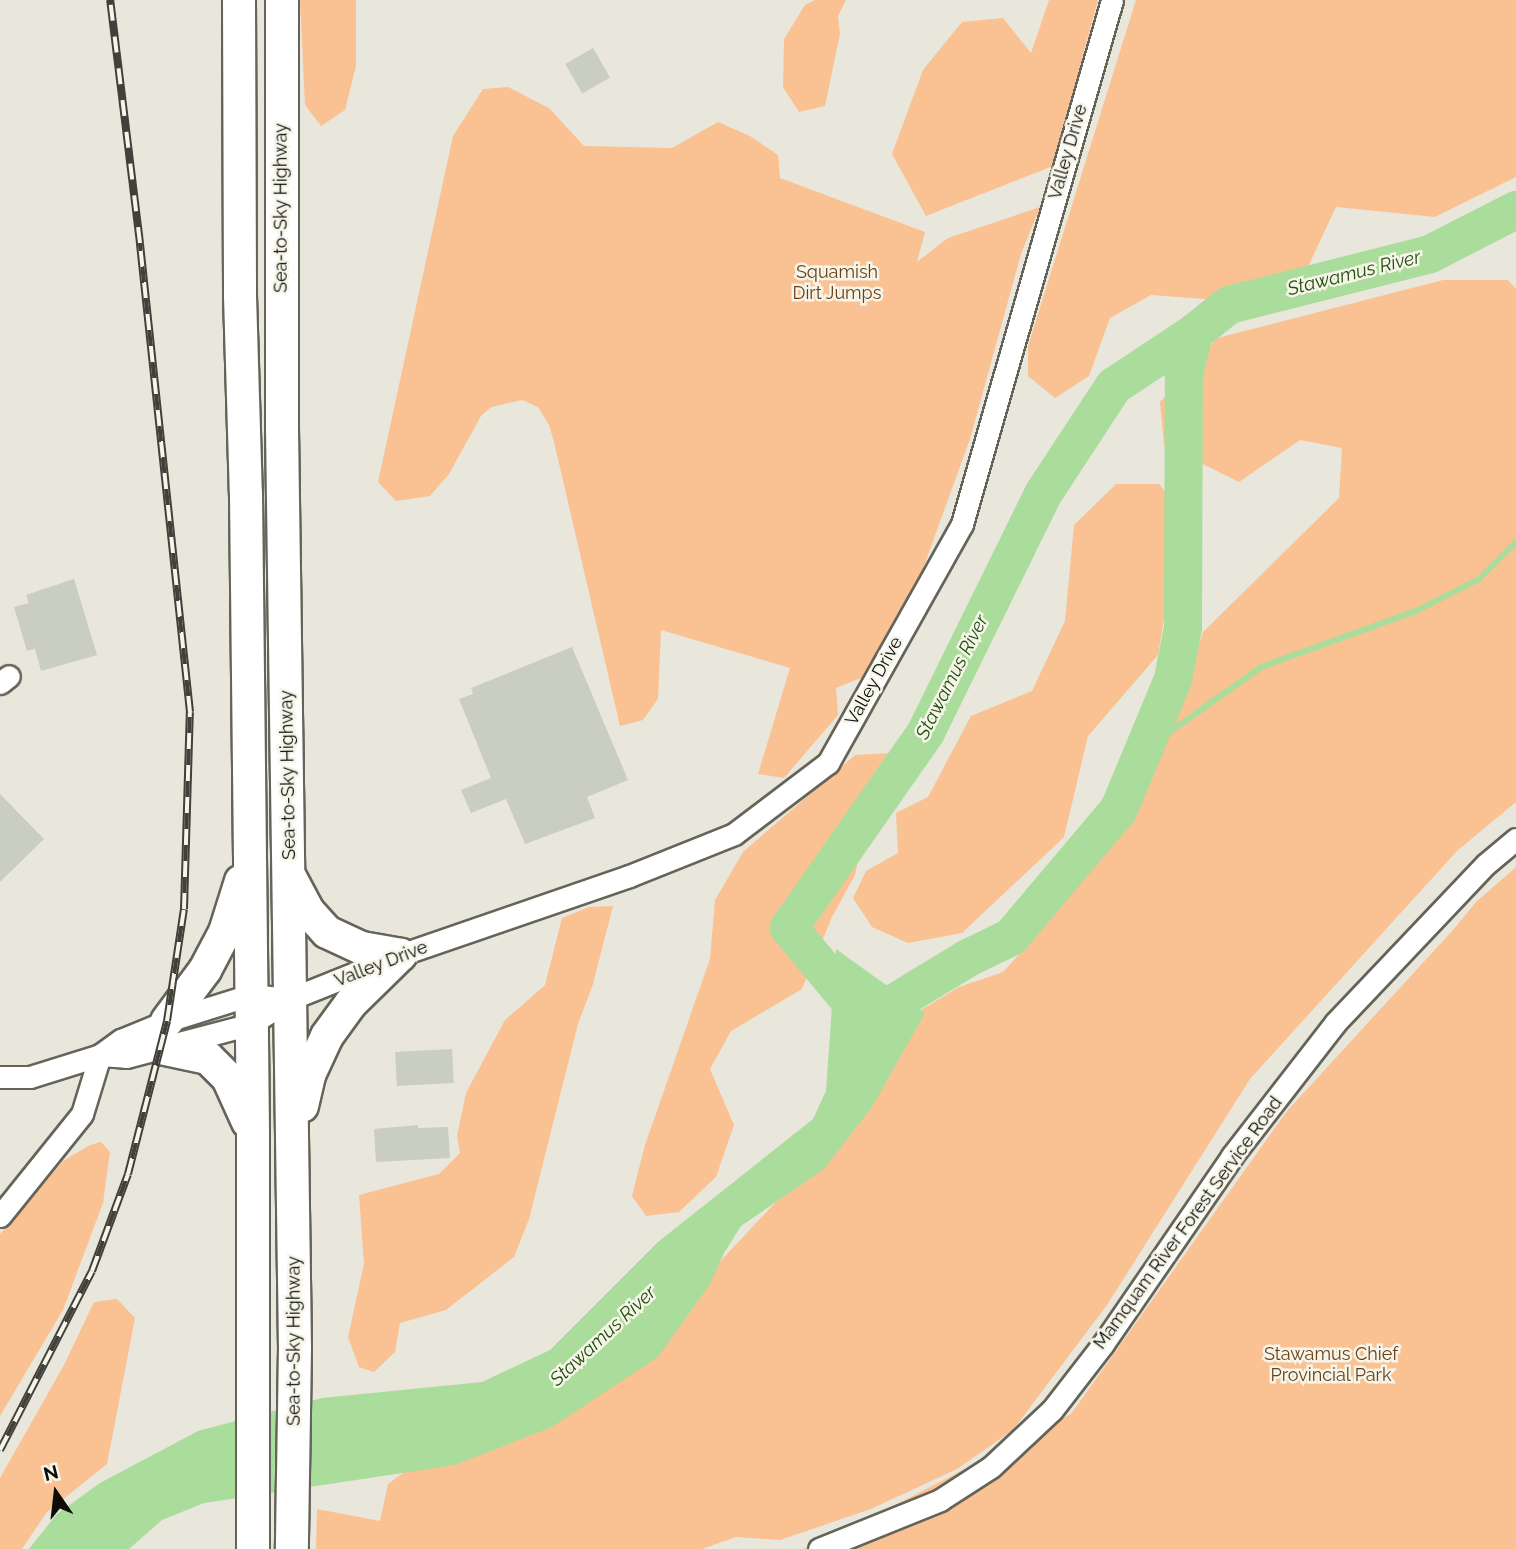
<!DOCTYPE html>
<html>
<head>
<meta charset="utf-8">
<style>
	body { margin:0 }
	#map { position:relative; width:1516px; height:1549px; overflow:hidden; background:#e9e7db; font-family:Raleway,sans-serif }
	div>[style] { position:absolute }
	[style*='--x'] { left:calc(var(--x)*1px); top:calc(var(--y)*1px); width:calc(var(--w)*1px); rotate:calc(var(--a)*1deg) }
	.green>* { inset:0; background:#fac193 }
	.water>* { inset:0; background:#aadc9b }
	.stream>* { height:6px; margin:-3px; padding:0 3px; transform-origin:3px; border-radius:3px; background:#aadc9b }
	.river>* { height:38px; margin:-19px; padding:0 19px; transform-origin:19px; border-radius:19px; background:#aadc9b }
	.building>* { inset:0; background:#cacdc2; transform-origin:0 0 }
	.roads { filter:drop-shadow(2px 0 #656459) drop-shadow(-2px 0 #656459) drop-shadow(0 2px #656459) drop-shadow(0 -2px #656459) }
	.minor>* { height:21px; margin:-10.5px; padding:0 10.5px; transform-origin:10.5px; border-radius:10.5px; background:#fff }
	.highway>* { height:32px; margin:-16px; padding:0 16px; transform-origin:16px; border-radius:16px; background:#fff }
	.rail>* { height:8px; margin-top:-4px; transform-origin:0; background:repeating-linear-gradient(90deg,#f6f5e9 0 16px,#41403a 0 32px); box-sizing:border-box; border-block:2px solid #41403a }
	span { translate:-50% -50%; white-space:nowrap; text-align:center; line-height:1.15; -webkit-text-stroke:5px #f6f5e9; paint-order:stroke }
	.street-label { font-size:18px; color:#0c0c08 }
	.park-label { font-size:18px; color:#6a4018 }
	.water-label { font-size:19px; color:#204e0c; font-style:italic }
	.north { position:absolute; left:21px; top:1458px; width:70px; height:70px; -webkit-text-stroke:5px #f6f5e9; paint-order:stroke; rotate:346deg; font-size:19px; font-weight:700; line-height:28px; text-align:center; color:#0c0c08 }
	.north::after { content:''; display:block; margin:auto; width:24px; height:32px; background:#0c0c08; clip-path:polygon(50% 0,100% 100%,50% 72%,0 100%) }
</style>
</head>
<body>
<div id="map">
	<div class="green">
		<div style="clip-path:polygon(300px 0,356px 0,356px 66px,345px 110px,321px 126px,305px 105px)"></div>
		<div style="clip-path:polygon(815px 0,846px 0,838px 16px,840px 34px,825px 106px,799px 112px,783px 87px,784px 39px,805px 5px)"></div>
		<div style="clip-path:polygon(1049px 0,1098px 0,1053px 166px,926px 216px,892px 154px,923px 70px,962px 22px,1003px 18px,1031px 53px)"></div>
		<div style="clip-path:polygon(1136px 0,1516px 0,1516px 177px,1435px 217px,1336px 207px,1306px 271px,1218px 300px,1151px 295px,1110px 318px,1089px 376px,1055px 398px,1028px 376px,1028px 346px)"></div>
		<div style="clip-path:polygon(508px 87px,549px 108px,584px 146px,672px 148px,718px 122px,750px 136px,778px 155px,780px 178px,925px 232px,917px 262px,948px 238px,1040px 207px,1021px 254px,970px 439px,920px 577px,866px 676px,836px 688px,838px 715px,784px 778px,758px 774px,790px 668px,661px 630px,658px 699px,643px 720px,620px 726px,554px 442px,549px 425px,538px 407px,522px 400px,491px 407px,481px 416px,449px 474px,430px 496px,396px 501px,378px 482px,453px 136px,483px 89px)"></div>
		<div style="clip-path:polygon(1443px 280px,1508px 280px,1516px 289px,1516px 802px,1457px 851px,1250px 1079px,1107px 1305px,1013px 1430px,957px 1469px,871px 1509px,780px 1540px,736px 1537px,702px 1549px,316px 1549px,317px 1509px,380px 1521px,388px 1484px,412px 1466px,699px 1284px,830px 1144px,908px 1018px,959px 987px,1003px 972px,1044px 927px,1184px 694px,1203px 632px,1339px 498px,1342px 448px,1300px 440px,1239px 482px,1164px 445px,1160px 402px,1217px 338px)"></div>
		<div style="clip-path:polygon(1116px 484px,1159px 484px,1193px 527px,1198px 573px,1167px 602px,1158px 655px,1088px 736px,1064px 837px,962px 933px,908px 943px,872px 927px,853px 898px,866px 871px,898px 853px,896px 813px,928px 797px,971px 716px,1032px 691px,1065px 621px,1074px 525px)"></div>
		<div style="clip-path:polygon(890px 753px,889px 783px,866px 820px,855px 875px,832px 917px,802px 989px,731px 1031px,710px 1069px,734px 1125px,716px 1177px,679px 1212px,646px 1216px,632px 1196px,645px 1145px,710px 959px,715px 900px,743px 852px,855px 755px)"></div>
		<div style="clip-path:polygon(1516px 867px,1516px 1549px,803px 1549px,843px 1532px,1071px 1414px,1287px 1111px,1453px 930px,1476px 902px)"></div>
		<div style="clip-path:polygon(613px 906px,593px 984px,578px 1024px,529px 1219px,514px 1257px,446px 1310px,400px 1323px,395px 1352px,374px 1372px,359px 1367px,348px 1337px,364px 1264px,359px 1195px,439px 1174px,460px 1153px,457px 1136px,466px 1093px,505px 1020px,545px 985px,562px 918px,589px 907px)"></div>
		<div style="clip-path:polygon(101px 1142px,110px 1152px,103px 1203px,63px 1310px,0 1416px,0 1234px,63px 1161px,90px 1145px)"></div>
		<div style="clip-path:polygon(117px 1299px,135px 1318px,107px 1464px,47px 1512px,22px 1549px,0 1549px,0 1478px,64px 1365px,94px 1302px)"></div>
	</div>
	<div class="water">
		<div style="clip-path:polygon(836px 949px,925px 1013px,872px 1107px,824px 1169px,741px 1226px,724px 1253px,710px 1284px,658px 1357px,552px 1427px,455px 1465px,204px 1503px,162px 1520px,129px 1549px,29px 1549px,57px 1514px,100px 1483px,198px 1431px,322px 1398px,482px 1382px,550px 1350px,658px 1242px,813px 1119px,826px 1091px)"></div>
	</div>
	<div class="stream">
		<div style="--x:1143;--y:751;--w:145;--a:-35.4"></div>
		<div style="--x:1261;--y:667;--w:165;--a:-19.9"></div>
		<div style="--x:1416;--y:611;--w:71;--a:-26.9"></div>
		<div style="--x:1479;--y:579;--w:52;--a:-45"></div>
	</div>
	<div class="river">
		<div style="--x:868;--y:1023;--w:124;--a:-129.7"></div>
		<div style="--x:789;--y:928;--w:239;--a:-55"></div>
		<div style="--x:926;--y:732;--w:265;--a:-63.8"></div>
		<div style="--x:1043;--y:494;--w:129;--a:-56.7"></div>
		<div style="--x:1114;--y:386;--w:96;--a:-33.5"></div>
		<div style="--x:870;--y:1035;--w:35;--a:-57"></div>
		<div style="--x:889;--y:1006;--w:92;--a:-31.3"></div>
		<div style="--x:968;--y:958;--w:48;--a:-26"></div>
		<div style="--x:1011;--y:937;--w:167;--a:-49.8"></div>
		<div style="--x:1119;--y:809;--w:141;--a:-67.4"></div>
		<div style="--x:1173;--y:679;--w:52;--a:-78.9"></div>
		<div style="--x:1183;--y:628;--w:254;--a:-89.8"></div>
		<div style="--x:1184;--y:374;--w:42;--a:-76.3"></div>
		<div style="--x:1194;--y:333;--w:45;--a:-38.7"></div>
		<div style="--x:1229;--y:305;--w:207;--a:-14.2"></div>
		<div style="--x:1430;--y:254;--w:97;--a:-27.1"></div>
	</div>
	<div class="building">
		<div style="left:593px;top:48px;width:34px;height:32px;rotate:60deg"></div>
		<div style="clip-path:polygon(74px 579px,97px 655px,41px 671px,35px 649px,27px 651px,14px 607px,29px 603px,26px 595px)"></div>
		<div style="clip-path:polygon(572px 647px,628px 780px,587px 797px,595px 818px,525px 844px,506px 799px,471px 813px,461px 790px,491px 778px,459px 699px,473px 694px,471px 688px)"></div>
		<div style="clip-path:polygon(0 794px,44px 839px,0 882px)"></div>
		<div style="left:452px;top:1049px;width:34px;height:57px;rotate:87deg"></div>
		<div style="clip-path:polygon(418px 1125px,418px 1128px,448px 1127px,450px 1158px,376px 1162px,374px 1129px)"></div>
	</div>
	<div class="roads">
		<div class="minor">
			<div style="--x:0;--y:683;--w:11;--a:-38"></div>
			<div style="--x:100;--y:1055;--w:26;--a:4"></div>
			<div style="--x:126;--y:1057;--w:129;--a:-14.8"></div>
			<div style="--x:251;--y:1024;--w:46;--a:-32.7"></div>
			<div style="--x:0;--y:1077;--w:30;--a:0"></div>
			<div style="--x:30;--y:1077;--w:73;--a:-17.4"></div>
			<div style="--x:100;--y:1055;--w:26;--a:-36"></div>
			<div style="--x:121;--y:1040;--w:50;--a:-22.4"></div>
			<div style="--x:167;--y:1021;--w:87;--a:-17.4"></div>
			<div style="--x:250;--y:995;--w:40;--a:5.7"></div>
			<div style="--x:290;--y:999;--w:118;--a:-21.8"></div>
			<div style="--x:400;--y:955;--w:242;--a:-19"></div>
			<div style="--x:629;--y:876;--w:113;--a:-21.8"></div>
			<div style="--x:734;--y:834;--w:118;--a:-37.1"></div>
			<div style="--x:828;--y:763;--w:274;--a:-60.7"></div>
			<div style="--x:962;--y:524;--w:545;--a:-74.03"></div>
			<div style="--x:0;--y:1216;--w:131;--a:-51.2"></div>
			<div style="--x:82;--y:1114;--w:62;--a:-73"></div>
			<div style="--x:819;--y:1549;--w:131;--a:-22"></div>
			<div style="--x:940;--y:1500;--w:61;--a:-32.9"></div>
			<div style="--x:991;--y:1467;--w:83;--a:-43.1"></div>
			<div style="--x:1052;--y:1410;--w:83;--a:-52.3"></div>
			<div style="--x:1103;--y:1344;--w:228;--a:-55.5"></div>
			<div style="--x:1232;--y:1156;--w:168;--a:-52.2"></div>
			<div style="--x:1335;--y:1023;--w:219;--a:-46.5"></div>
			<div style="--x:1486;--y:864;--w:39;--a:-40"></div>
		</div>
		<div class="highway">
			<div style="--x:239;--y:0;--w:296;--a:89.8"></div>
			<div style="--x:240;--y:296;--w:198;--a:88.3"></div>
			<div style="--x:246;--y:494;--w:638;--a:89.37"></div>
			<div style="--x:253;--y:1132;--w:417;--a:90"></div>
			<div style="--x:282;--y:0;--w:429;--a:90"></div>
			<div style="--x:282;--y:429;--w:919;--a:89.19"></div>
			<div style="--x:295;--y:1348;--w:201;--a:90.9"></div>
			<div style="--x:290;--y:877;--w:38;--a:62"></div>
			<div style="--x:308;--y:911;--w:28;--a:48"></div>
			<div style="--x:327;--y:932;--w:38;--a:25"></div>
			<div style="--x:362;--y:948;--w:39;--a:10"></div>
			<div style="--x:167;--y:1021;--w:64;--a:-53.3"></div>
			<div style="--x:205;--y:970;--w:43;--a:-62.2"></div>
			<div style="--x:225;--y:932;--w:53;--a:-72.6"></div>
			<div style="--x:161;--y:1048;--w:48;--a:12"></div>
			<div style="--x:208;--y:1058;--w:28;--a:45"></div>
			<div style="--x:228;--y:1078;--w:48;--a:65.6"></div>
			<div style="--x:302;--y:1106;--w:32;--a:-77"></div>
			<div style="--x:309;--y:1075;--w:43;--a:-65.2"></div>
			<div style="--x:327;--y:1036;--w:41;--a:-54"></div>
			<div style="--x:351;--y:1003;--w:69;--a:-44.4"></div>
		</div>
	</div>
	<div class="rail">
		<div style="--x:0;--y:1450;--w:201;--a:-62.8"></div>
		<div style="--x:92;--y:1271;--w:103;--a:-69.6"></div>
		<div style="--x:128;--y:1174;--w:158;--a:-75.7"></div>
		<div style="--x:167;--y:1021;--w:113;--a:-81.4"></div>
		<div style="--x:184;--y:909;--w:197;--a:-88.3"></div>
		<div style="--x:190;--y:712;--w:472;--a:-96.1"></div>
		<div style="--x:140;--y:243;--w:245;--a:-97"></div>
	</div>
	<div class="street-label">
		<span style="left:1068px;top:152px;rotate:-74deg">Valley Drive</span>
		<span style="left:281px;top:208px;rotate:-90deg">Sea-to-Sky Highway</span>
		<span style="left:874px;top:681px;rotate:-61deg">Valley Drive</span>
		<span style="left:288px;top:775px;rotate:-91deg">Sea-to-Sky Highway</span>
		<span style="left:381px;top:964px;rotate:-21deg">Valley Drive</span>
		<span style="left:1188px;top:1223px;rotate:-54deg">Mamquam River Forest Service Road</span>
		<span style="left:294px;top:1341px;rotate:-90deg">Sea-to-Sky Highway</span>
	</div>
	<div class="park-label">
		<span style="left:837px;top:283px">Squamish<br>Dirt Jumps</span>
		<span style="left:1331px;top:1365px">Stawamus Chief<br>Provincial Park</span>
	</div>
	<div class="water-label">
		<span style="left:1354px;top:273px;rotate:-14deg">Stawamus River</span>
		<span style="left:952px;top:677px;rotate:-63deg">Stawamus River</span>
		<span style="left:603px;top:1336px;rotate:-43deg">Stawamus River</span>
	</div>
	<div class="north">N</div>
</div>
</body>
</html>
